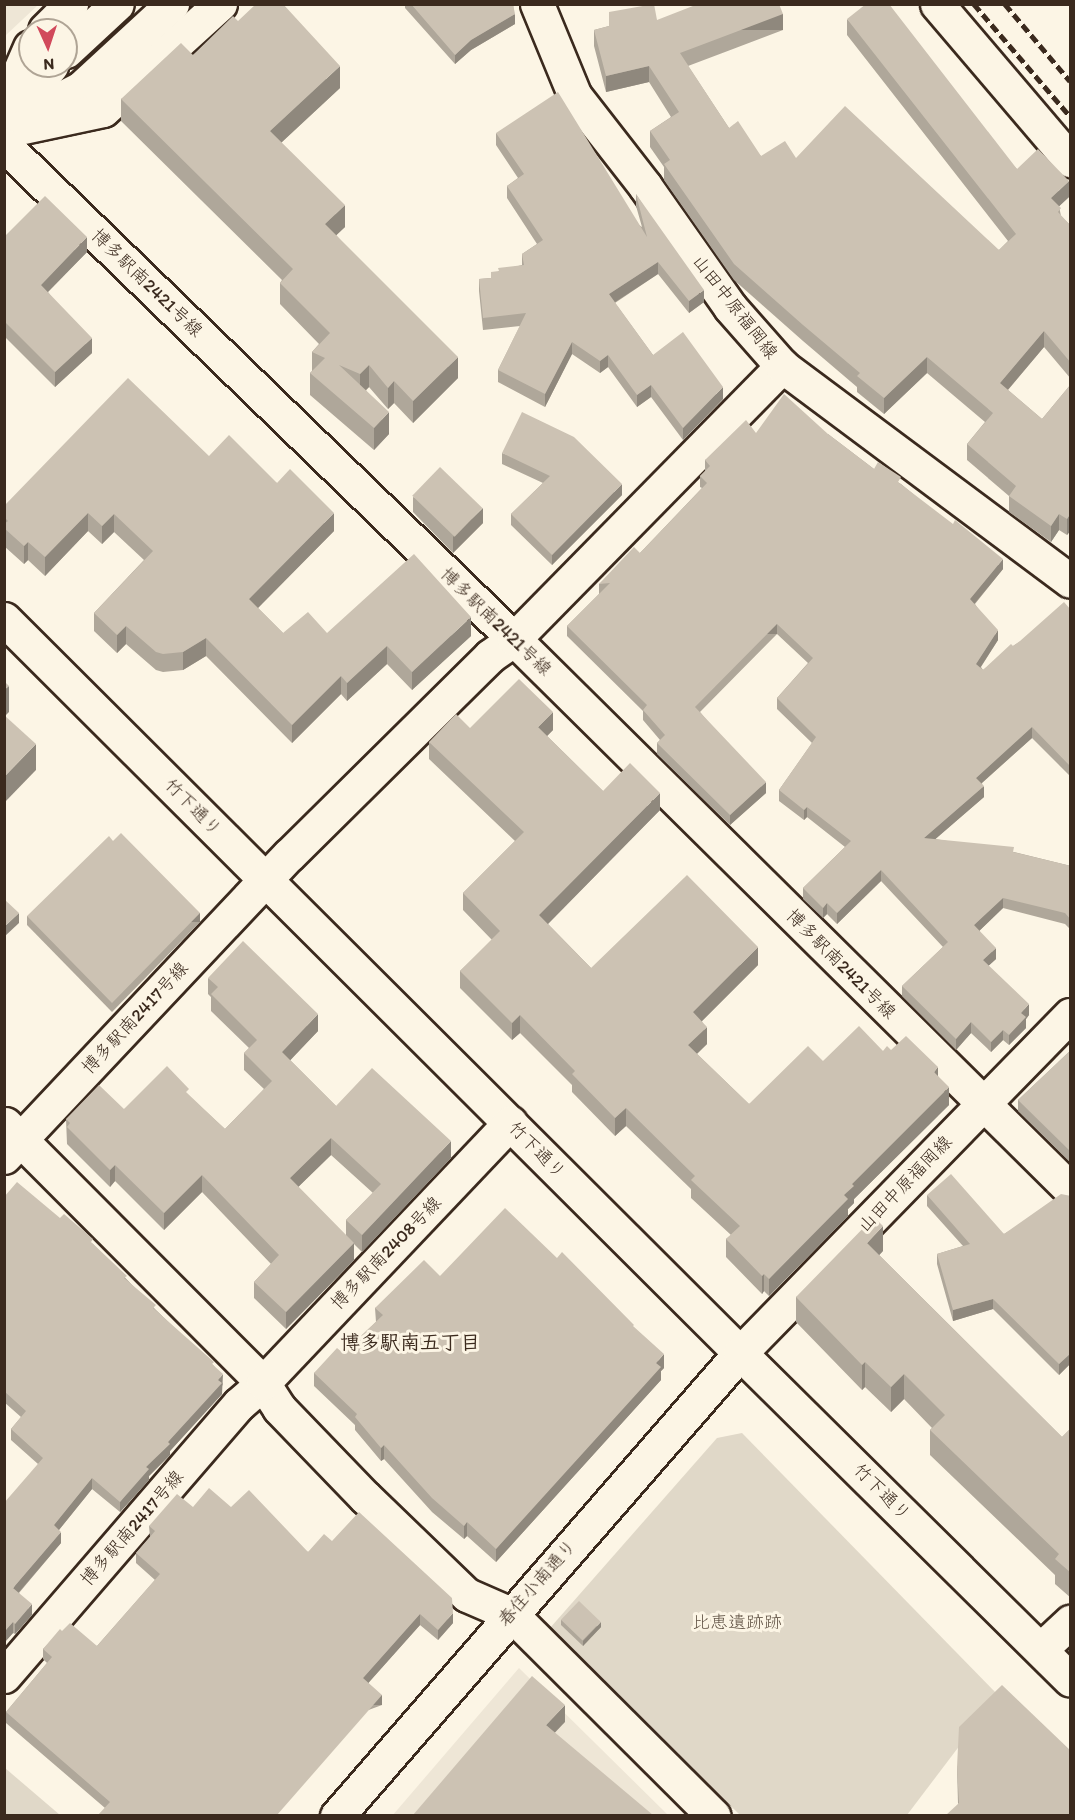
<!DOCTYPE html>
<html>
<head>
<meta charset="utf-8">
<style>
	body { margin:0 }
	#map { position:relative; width:1075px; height:1820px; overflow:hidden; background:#fcf5e5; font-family:Itim,"Klee One",sans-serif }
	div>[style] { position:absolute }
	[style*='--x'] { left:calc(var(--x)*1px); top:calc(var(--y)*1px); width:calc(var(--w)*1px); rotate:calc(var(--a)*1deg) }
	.built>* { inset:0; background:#eee6d6 }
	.green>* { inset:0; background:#e0d8c8 }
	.roads { filter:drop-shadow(2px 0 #3b2a1e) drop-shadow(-2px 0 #3b2a1e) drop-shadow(0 2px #3b2a1e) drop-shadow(0 -2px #3b2a1e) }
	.minor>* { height:33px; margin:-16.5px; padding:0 16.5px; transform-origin:16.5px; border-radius:16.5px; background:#fcf5e5 }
	.major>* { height:33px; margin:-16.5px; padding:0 16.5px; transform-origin:16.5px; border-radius:16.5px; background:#fcf5e5 }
	.rail>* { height:4.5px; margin-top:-2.25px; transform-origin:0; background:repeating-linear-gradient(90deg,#3b2a1e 0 9px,transparent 0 13.5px) }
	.wall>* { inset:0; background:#afa79a }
	.shaded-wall>* { inset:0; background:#8f887d; transform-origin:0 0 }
	.building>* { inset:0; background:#ccc2b3; transform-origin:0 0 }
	span { translate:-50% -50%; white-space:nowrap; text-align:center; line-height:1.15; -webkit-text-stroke:6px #fcf5e5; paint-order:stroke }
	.street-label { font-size:18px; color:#3b2a1e }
	.park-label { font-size:18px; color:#645648 }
	.neighbourhood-label { font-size:20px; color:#3b2a1e; font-weight:700 }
	.frame { position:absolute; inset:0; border:6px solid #3b2a1e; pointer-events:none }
	.north { position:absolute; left:18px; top:18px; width:60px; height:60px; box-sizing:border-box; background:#fcf5e5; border:2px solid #afa495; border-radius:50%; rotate:177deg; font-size:16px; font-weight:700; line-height:24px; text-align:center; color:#3b2a1e }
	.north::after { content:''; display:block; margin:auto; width:21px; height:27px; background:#d1495b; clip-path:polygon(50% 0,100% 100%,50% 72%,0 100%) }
</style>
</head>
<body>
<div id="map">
	<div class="built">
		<div style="clip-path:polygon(5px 4px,38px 4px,38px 5px,5px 36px)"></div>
		<div style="clip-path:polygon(519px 1668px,668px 1815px,392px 1816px)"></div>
	</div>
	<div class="green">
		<div style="clip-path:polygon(742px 1433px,998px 1695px,907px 1815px,740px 1815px,550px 1628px,717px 1438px)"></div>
		<div style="clip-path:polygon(5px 1768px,60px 1815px,5px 1815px)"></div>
	</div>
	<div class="roads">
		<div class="minor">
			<div style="--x:937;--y:4;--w:205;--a:49.6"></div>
			<div style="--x:45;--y:30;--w:37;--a:-45"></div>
			<div style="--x:66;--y:51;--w:69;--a:-42.7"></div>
			<div style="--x:6;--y:102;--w:60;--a:-66.4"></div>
			<div style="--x:30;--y:114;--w:57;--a:-27"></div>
			<div style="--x:81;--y:88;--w:124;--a:-42.7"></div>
			<div style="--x:4;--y:120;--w:72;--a:-49"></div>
			<div style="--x:4;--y:131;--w:101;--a:-12"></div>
			<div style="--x:103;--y:110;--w:158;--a:-42.2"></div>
			<div style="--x:4;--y:145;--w:710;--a:44.09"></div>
			<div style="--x:514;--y:639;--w:782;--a:44.69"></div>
			<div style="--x:4;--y:619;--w:1039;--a:44.92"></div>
			<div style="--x:740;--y:1353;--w:614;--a:131.04"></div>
			<div style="--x:5;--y:1124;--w:366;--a:45.1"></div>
			<div style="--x:263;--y:1383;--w:30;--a:57"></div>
			<div style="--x:279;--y:1408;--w:124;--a:46"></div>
			<div style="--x:365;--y:1497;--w:141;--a:43.9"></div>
			<div style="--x:467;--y:1595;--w:48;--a:23.4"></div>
			<div style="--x:511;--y:1614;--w:286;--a:44.9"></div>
			<div style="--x:4;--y:1157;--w:415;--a:-46.7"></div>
			<div style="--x:289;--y:855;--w:283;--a:-44.7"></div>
			<div style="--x:490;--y:656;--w:29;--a:-35"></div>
			<div style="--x:514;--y:639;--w:383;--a:-45.5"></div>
			<div style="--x:1041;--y:1649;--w:40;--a:-43"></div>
			<div style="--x:4;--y:1676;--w:359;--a:-49.2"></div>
			<div style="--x:239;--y:1404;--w:32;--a:-41"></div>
			<div style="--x:263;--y:1383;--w:359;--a:-46.5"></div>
		</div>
		<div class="major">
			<div style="--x:537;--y:4;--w:100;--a:67.6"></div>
			<div style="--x:575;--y:96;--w:114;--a:52.1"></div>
			<div style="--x:645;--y:186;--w:148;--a:54.9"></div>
			<div style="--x:730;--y:307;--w:79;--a:48.6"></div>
			<div style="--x:782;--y:366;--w:359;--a:36.7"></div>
			<div style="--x:1070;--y:1015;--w:472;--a:134.3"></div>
			<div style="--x:740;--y:1353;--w:464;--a:44.7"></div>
		</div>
	</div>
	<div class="rail">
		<div style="--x:974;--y:4;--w:148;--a:49.4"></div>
		<div style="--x:1005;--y:4;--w:101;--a:49.8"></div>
	</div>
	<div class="wall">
		<div style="clip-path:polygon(405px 4px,513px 4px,515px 24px,471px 50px,455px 64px,405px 8px)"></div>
		<div style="clip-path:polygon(609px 12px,657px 20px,783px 30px,688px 66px,729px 128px,761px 156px,796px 158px,999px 250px,1008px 241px,847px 35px,847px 19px,1017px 169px,1069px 197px,1059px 206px,1061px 216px,1071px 226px,1071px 379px,1044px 347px,1008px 390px,1042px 419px,1071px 384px,1071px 530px,1067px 535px,1059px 530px,1051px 542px,1009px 512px,1009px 496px,967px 460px,967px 444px,985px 422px,927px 373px,884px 414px,857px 392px,857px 387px,803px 341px,734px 280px,664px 180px,664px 167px,650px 147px,650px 131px,671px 117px,649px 82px,606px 92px,594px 46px,594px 30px,609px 26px)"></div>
		<div style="clip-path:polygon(238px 21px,340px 88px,281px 143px,345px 227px,336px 235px,458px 378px,413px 423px,394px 403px,388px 409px,369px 387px,366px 390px,389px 434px,374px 450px,310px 395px,310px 373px,312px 371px,312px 352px,319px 344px,280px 304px,280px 283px,282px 280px,121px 121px,121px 99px,193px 55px)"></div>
		<div style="clip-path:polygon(496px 133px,642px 227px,636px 206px,636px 194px,704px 302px,689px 313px,658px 274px,615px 303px,653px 355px,723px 399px,683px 440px,651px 397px,637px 407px,608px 367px,600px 373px,572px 354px,545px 407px,498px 382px,498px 370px,520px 326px,483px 330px,479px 291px,479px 279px,491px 278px,499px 271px,522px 265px,522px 254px,537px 244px,507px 198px,507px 186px,518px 178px,496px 145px)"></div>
		<div style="clip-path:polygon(4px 237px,87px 252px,48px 292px,92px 353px,55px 387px,4px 336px)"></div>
		<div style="clip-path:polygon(756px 433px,828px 434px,874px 469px,901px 484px,1003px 569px,975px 604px,998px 640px,981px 667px,983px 670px,1013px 646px,1071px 610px,1071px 777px,1032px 738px,982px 783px,984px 797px,935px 839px,1014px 852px,1071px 866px,1071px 930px,1065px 924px,1003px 908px,979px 931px,996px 959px,988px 966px,1029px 1015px,1026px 1019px,1026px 1028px,1009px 1045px,1003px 1040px,991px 1052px,971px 1033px,956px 1050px,902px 996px,902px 986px,943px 947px,881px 881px,837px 924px,827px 914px,823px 918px,803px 899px,803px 888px,845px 847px,807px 817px,804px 820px,779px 801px,779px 790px,812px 743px,777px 709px,777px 698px,808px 663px,777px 634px,700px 712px,766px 793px,730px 825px,657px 754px,657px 743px,660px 740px,643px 720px,643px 711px,567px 636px,567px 626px,599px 594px,599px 584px,640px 553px,702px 488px,700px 487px,700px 476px,705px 471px,705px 460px)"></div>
		<div style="clip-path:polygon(502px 453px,622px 495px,552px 565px,511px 525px,511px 514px,543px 483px,502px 464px)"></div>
		<div style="clip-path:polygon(209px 456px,277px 483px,334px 531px,258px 608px,283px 633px,327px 633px,471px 636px,412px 690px,387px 664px,347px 701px,341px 694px,292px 743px,206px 656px,183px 670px,163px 672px,156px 670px,126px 644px,117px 653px,94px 631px,94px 613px,144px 560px,114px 532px,102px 544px,88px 531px,45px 576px,28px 560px,24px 564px,4px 546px,4px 506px)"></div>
		<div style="clip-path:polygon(413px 497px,483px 523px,453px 553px,413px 512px)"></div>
		<div style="clip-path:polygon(470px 728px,553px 730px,547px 736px,603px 791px,660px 810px,548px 924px,591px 968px,758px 965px,702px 1021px,707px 1044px,697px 1054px,749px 1104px,823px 1061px,883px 1051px,891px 1050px,938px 1076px,949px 1105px,854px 1199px,854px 1203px,848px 1209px,848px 1216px,769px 1296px,764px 1291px,762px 1294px,726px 1257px,726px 1239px,731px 1235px,691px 1198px,691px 1189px,626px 1126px,615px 1136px,572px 1092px,572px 1085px,520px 1033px,512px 1040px,460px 988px,460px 971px,492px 940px,463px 910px,463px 893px,515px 841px,429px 759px,429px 742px)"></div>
		<div style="clip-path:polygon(27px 916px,200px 922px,112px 1012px,27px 925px)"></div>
		<div style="clip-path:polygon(evenodd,208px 978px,318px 1031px,290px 1060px,336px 1106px,451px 1158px,362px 1252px,354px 1244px,354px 1260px,286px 1329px,254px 1298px,254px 1282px,271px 1264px,202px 1192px,164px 1230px,115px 1181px,110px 1187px,67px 1144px,66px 1119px,124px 1109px,189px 1096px,225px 1129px,264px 1089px,244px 1070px,244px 1053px,249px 1048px,211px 1011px,211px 997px,208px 994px,208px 978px,331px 1155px,373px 1193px,346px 1220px,346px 1236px,298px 1187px,331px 1155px)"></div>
		<div style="clip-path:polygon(1071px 1050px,1071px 1163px,1018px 1111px,1018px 1100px)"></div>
		<div style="clip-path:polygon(927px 1195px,1004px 1234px,1071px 1196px,1071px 1363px,1059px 1375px,993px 1309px,953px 1321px,937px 1264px,937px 1254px,963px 1246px,927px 1206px)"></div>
		<div style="clip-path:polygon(4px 1197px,93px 1244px,156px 1310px,214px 1366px,223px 1384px,222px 1386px,222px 1394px,170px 1451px,170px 1455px,149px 1476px,149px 1480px,120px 1512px,92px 1489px,59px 1530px,61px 1543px,19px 1593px,32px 1615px,15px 1634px,13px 1633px,4px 1643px,38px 1464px,11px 1440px,11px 1429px,21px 1417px,4px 1402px)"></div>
		<div style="clip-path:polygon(883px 1251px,879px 1255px,1062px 1437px,1071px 1428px,1071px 1598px,1055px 1584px,1055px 1575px,930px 1455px,930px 1430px,932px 1428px,904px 1399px,891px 1412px,865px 1387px,862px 1390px,796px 1322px,796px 1297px)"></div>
		<div style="clip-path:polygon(557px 1258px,634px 1328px,664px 1368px,661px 1371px,661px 1380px,496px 1562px,467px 1536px,464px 1539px,432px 1512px,384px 1459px,381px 1461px,355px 1430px,355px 1425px,314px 1386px,314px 1373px,343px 1353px,376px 1322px,375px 1308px,440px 1276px)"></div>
		<div style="clip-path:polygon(193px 1507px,231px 1507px,308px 1552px,332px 1541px,453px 1623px,438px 1640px,420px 1625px,368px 1683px,382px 1705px,105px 1808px,6px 1723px,6px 1712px,47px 1663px,43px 1659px,43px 1649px,62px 1631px,97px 1646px,155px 1580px,136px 1563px,136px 1553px,150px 1537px,149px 1526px)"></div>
		<div style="clip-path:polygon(561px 1620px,601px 1627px,583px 1646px,561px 1625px)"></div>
		<div style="clip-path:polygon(1071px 1751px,958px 1804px,957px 1767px)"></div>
	</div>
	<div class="shaded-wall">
		<div style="clip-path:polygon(515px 14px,515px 24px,471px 50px,455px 64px,455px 55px,471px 40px)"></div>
		<div style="left:783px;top:14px;width:16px;height:110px;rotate:90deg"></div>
		<div style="clip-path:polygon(340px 66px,340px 88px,270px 153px,270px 131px)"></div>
		<div style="clip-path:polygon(649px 66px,649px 82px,606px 92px,606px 76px)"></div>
		<div style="clip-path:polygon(1069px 181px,1069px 197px,1051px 214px,1051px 198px)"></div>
		<div style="clip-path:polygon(345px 205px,345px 227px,325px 246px,325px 224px)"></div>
		<div style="clip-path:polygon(87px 237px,87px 252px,41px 299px,41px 285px)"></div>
		<div style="clip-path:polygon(658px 262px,658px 274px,609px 306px,609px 294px)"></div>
		<div style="clip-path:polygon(704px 290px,704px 302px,689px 313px,689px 301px)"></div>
		<div style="clip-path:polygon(1044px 331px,1044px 347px,1000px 399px,1000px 383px)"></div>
		<div style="clip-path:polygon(92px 338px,92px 353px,55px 387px,55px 372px)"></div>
		<div style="clip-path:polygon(572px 342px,572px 354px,545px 407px,545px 394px)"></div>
		<div style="clip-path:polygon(608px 355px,608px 367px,600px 373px,600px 361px)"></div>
		<div style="clip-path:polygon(458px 357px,458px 378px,413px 423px,413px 401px)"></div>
		<div style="clip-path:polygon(927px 357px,927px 373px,884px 414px,884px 398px)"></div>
		<div style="clip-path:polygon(369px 365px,369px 387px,360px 396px,360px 374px)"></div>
		<div style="clip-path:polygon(394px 381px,394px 403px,388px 409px,388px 388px)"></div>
		<div style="clip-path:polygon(651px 385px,651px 397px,637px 407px,637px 395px)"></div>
		<div style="clip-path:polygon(723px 387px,723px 399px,683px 440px,683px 428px)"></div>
		<div style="clip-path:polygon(389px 412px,389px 434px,374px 450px,374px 428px)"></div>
		<div style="clip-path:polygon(622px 484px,622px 495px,552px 565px,552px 555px)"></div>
		<div style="clip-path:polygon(483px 508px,483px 523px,453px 553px,453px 537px)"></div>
		<div style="clip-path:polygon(88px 513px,88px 531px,45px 576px,45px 557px)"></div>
		<div style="clip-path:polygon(334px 513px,334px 531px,249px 617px,249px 599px)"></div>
		<div style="clip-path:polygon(1071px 513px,1071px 530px,1067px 535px,1067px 519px)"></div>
		<div style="clip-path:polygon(114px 514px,114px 532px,102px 544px,102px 526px)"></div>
		<div style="clip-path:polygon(1059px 514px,1059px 530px,1051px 542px,1051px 526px)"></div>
		<div style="clip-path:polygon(28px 542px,28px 560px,24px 564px,24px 546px)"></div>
		<div style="clip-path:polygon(1003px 559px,1003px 569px,970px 609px,970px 599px)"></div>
		<div style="clip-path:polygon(471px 617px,471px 636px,412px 690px,412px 672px)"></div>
		<div style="left:777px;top:624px;width:10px;height:117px;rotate:90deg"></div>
		<div style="clip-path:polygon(126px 626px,126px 644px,117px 653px,117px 635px)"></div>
		<div style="clip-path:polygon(998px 630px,998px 640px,976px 674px,976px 664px)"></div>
		<div style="clip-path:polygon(206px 638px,206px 656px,183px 670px,183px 652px)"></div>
		<div style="clip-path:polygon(387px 646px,387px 664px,347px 701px,347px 683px)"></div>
		<div style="clip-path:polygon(341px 676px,341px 694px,292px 743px,292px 725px)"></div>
		<div style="clip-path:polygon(9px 686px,9px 712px,4px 717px,4px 690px)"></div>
		<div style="clip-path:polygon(553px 712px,553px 730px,538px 745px,538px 727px)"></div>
		<div style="clip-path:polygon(1032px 727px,1032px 738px,976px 788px,976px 778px)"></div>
		<div style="clip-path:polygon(36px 744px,36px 770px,4px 803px,4px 777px)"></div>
		<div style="clip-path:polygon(766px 782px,766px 793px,730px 825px,730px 815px)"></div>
		<div style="clip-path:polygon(984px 786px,984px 797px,924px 849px,924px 838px)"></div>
		<div style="clip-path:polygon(660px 793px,660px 810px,539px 933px,539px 915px)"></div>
		<div style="clip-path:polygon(807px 807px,807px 817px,804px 820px,804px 810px)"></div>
		<div style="clip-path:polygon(881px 870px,881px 881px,837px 924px,837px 913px)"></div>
		<div style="clip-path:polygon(1003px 898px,1003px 908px,974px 936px,974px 925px)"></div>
		<div style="clip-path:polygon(827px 903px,827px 914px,823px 918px,823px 908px)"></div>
		<div style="clip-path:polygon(19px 913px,19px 923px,4px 937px,4px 927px)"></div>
		<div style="left:200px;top:913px;width:9px;height:126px;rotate:90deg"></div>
		<div style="clip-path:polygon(758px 947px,758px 965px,693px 1030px,693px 1012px)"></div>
		<div style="clip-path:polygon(996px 948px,996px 959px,983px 971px,983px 960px)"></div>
		<div style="clip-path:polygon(1029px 1004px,1029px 1015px,1026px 1019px,1026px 1028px,1009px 1045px,1009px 1035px,1021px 1013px)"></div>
		<div style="clip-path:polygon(318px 1014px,318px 1031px,282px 1069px,282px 1052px)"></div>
		<div style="clip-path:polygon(520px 1015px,520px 1033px,512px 1040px,512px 1023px)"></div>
		<div style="clip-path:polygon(971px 1022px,971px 1033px,956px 1050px,956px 1039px)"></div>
		<div style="clip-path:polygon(707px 1027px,707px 1044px,688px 1062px,688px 1045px)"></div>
		<div style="clip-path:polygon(1003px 1030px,1003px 1040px,991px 1052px,991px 1042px)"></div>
		<div style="clip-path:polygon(938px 1067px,938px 1085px,934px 1072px)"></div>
		<div style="clip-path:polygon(949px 1087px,949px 1105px,854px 1199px,854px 1203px,848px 1209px,848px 1216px,769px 1296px,769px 1279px,844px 1195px,852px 1184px)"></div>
		<div style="clip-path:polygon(626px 1108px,626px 1126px,615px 1136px,615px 1118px)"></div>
		<div style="clip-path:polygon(331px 1138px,331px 1155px,290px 1195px,290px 1178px)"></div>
		<div style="clip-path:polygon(451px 1141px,451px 1158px,362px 1252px,362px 1235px)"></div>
		<div style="clip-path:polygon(115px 1165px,115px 1181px,110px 1187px,110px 1170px)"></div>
		<div style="clip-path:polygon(202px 1175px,202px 1192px,164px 1230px,164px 1213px)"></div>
		<div style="clip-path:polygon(883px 1226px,883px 1251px,867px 1268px,867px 1243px)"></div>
		<div style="clip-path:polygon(354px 1243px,354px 1260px,286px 1329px,286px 1312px)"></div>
		<div style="clip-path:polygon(764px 1274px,764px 1291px,762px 1294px,762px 1276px)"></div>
		<div style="clip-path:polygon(993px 1299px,993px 1309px,953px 1321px,953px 1310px)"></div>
		<div style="clip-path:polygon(1071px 1353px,1071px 1363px,1059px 1375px,1059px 1364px)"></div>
		<div style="clip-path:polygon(664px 1354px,664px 1368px,661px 1371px,661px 1380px,496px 1562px,496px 1549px)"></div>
		<div style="clip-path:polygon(865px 1362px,865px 1387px,862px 1390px,862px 1365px)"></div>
		<div style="clip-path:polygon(223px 1374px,222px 1394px,170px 1451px,170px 1455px,149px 1476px,149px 1480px,120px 1512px,120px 1502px,146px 1467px,168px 1442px)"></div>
		<div style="clip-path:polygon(904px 1374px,904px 1399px,891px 1412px,891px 1387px)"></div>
		<div style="clip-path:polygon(384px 1445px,384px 1459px,381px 1461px,381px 1448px)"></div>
		<div style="clip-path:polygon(92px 1478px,92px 1489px,54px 1536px,54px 1525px)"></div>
		<div style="clip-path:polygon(467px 1522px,467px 1536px,464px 1539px,464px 1526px)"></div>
		<div style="clip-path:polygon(61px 1532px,61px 1543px,13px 1599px,13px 1588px)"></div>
		<div style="clip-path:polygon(32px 1604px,32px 1615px,15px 1634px,15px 1624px)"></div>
		<div style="clip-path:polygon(453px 1613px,453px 1623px,438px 1640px,438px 1630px)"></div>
		<div style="clip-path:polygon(420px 1614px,420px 1625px,363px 1689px,363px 1678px)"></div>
		<div style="clip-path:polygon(13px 1622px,13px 1633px,4px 1643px,4px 1632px)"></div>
		<div style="clip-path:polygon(601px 1622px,601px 1627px,583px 1646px,583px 1641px)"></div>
		<div style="left:382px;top:1695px;width:10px;height:159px;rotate:90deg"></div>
		<div style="clip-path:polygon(565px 1705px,565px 1722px,546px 1742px,546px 1725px)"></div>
	</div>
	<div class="building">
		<div style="clip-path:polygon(256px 4px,283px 4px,340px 66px,270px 131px,345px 205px,325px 224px,458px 357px,413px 401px,394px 381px,388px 388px,369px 365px,360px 374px,339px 365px,389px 412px,374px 428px,310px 373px,325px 358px,312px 352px,330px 333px,280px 283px,293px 269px,121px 99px,181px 43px,193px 55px,233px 16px,238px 21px)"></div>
		<div style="clip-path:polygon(411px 4px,513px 4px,515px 14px,471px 40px,455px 55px)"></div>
		<div style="clip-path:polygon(654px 4px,657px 20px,698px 4px,779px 4px,783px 14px,680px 53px,729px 128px,738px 121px,761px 156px,785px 141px,796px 158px,845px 106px,999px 250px,1016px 234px,847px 19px,866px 4px,889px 4px,1017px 169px,1038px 149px,1069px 181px,1051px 198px,1061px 208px,1058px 212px,1071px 226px,1071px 363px,1044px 331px,1000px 383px,1042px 419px,1071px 384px,1071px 513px,1067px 519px,1059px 514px,1051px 526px,1009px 496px,1016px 486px,967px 444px,993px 413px,927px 357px,884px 398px,857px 376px,860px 373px,803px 325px,734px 264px,664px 164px,670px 160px,650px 131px,679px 112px,649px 66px,606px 76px,594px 30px,609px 26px,609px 12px)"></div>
		<div style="clip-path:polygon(558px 92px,647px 237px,636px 194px,704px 290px,689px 301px,658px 262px,609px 294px,653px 355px,683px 332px,723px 387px,683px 428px,651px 385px,637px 395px,608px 355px,600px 361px,572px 342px,545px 394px,498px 370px,526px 313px,483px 318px,479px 279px,491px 278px,491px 272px,499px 271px,498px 268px,524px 265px,522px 254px,543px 240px,507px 186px,524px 174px,496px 133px)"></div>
		<div style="clip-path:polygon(45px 196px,87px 237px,41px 285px,92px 338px,55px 372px,4px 321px,4px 237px)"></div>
		<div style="clip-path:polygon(128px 378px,209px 456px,229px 435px,277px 483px,290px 469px,334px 513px,249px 599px,283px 633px,308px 612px,327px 633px,414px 554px,471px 617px,412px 672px,387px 646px,347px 683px,341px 676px,292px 725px,206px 638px,183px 652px,163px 654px,156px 652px,126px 626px,117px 635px,94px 613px,153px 551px,114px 514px,102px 526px,88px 513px,45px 557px,28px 542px,24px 546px,4px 528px,4px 524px,8px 521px,4px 517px,4px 506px)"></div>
		<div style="clip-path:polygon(784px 394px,828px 434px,874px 469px,878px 462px,901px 477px,898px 482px,953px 524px,955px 520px,1003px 559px,970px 599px,998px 630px,976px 664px,983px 670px,1011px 644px,1013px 646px,1020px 641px,1064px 602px,1071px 610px,1071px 767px,1032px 727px,976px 778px,984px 786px,924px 838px,1014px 847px,1013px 852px,1071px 866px,1071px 920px,1065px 913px,1003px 898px,974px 925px,996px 948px,983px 960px,1029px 1004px,1021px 1013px,1026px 1017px,1009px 1035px,1003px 1030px,991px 1042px,971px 1022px,956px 1039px,902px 986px,948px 942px,881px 870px,837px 913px,827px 903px,823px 908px,803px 888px,851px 841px,807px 807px,804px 810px,779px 790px,816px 737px,777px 698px,813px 658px,777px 624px,695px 707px,766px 782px,730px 815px,657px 743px,665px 735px,643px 710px,647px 705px,567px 626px,610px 583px,599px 584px,634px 547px,640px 553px,707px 483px,700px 476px,710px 466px,705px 460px,746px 420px,756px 433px)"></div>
		<div style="clip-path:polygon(522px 412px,574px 437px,622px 484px,552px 555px,511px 514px,550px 476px,502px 453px)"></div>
		<div style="left:440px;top:467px;width:59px;height:40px;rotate:44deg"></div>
		<div style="clip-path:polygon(519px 679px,553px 712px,538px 727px,603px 791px,630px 763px,660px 793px,539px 915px,591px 968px,687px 875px,758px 947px,693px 1012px,707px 1027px,688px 1045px,749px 1104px,808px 1046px,823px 1061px,859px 1026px,883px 1051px,887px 1046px,891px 1050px,906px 1036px,938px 1067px,934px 1072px,949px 1087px,852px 1184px,854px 1186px,844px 1195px,848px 1199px,769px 1279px,764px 1274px,762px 1276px,726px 1239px,740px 1226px,691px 1180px,695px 1176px,626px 1108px,615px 1118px,572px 1074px,575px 1071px,520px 1015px,512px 1023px,460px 971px,500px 931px,463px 893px,524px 832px,429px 742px,456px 714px,470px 728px)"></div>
		<div style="clip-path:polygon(4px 681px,9px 686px,4px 690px)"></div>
		<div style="clip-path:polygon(4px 715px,36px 744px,4px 777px)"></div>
		<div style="clip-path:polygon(121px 833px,200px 913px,112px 1003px,27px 916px,109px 836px,113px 841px)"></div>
		<div style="clip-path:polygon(4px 899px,19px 913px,4px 927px)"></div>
		<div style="clip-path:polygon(243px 941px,318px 1014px,282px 1052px,336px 1106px,372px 1068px,451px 1141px,362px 1235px,346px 1220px,381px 1184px,331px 1138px,290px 1178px,354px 1243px,286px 1312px,254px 1282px,279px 1255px,202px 1175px,164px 1213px,115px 1165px,110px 1170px,67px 1127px,70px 1123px,66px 1119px,99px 1085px,124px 1109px,167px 1066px,189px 1089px,186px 1092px,225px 1129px,272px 1081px,244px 1053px,257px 1040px,211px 994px,218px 987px,208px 978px)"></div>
		<div style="clip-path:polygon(1071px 1050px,1071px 1152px,1018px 1100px)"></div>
		<div style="clip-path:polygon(951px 1174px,1004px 1234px,1061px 1194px,1071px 1196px,1071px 1353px,1059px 1364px,993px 1299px,953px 1310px,937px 1254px,970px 1244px,927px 1195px)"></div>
		<div style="clip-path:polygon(17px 1182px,60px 1218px,64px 1214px,93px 1239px,91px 1242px,127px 1276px,124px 1278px,156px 1305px,153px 1308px,214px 1362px,212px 1364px,223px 1374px,218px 1380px,222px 1383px,168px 1442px,170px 1444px,146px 1467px,149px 1469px,120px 1502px,92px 1478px,54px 1525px,61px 1532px,13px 1588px,32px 1604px,15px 1624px,13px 1622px,4px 1632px,4px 1503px,43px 1458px,11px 1429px,26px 1411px,4px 1391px,4px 1197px)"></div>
		<div style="clip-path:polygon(505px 1208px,557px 1258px,562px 1252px,634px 1325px,633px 1326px,664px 1354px,656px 1363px,661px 1367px,496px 1549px,467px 1522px,464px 1526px,432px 1498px,384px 1445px,381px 1448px,355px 1417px,357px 1414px,314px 1373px,337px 1348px,343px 1353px,383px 1315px,375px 1308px,424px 1260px,440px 1276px)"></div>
		<div style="clip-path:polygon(874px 1217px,883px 1226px,867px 1243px,1062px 1437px,1071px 1428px,1071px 1573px,1055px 1559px,1059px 1554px,930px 1430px,945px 1415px,904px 1374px,891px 1387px,865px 1362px,862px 1365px,796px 1297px)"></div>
		<div style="clip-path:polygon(209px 1488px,231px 1507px,249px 1490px,308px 1552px,324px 1534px,332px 1541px,359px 1512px,452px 1598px,453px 1613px,438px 1630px,420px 1614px,363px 1678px,382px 1695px,277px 1815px,98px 1815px,110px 1802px,6px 1712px,52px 1657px,43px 1649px,60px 1629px,62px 1631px,70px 1623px,97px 1646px,160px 1574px,136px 1553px,155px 1531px,149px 1526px,177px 1494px,193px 1507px)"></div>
		<div style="left:579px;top:1601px;width:30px;height:26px;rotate:44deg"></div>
		<div style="clip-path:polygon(532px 1676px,565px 1705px,546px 1725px,653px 1815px,413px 1815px)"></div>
		<div style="clip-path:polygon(1002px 1685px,1071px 1751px,1071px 1815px,946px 1815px,959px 1803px,957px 1767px,959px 1727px)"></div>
	</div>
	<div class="street-label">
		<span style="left:147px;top:283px;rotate:44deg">博多駅南2421号線</span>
		<span style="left:735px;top:307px;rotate:52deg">山田中原福岡線</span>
		<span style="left:496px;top:622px;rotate:44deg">博多駅南2421号線</span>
		<span style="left:193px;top:807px;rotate:45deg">竹下通り</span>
		<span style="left:841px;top:964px;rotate:45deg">博多駅南2421号線</span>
		<span style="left:135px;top:1018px;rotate:-47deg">博多駅南2417号線</span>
		<span style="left:537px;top:1150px;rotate:45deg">竹下通り</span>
		<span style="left:905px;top:1184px;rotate:-46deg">山田中原福岡線</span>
		<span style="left:386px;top:1253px;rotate:-46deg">博多駅南2408号線</span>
		<span style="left:882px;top:1492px;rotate:45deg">竹下通り</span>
		<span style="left:132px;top:1528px;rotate:-49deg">博多駅南2417号線</span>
		<span style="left:537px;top:1583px;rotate:-49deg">春住小南通り</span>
	</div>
	<div class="park-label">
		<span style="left:737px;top:1622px">比恵遺跡跡</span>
	</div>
	<div class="neighbourhood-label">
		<span style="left:410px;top:1342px">博多駅南五丁目</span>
	</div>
	<div class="frame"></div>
	<div class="north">N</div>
</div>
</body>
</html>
